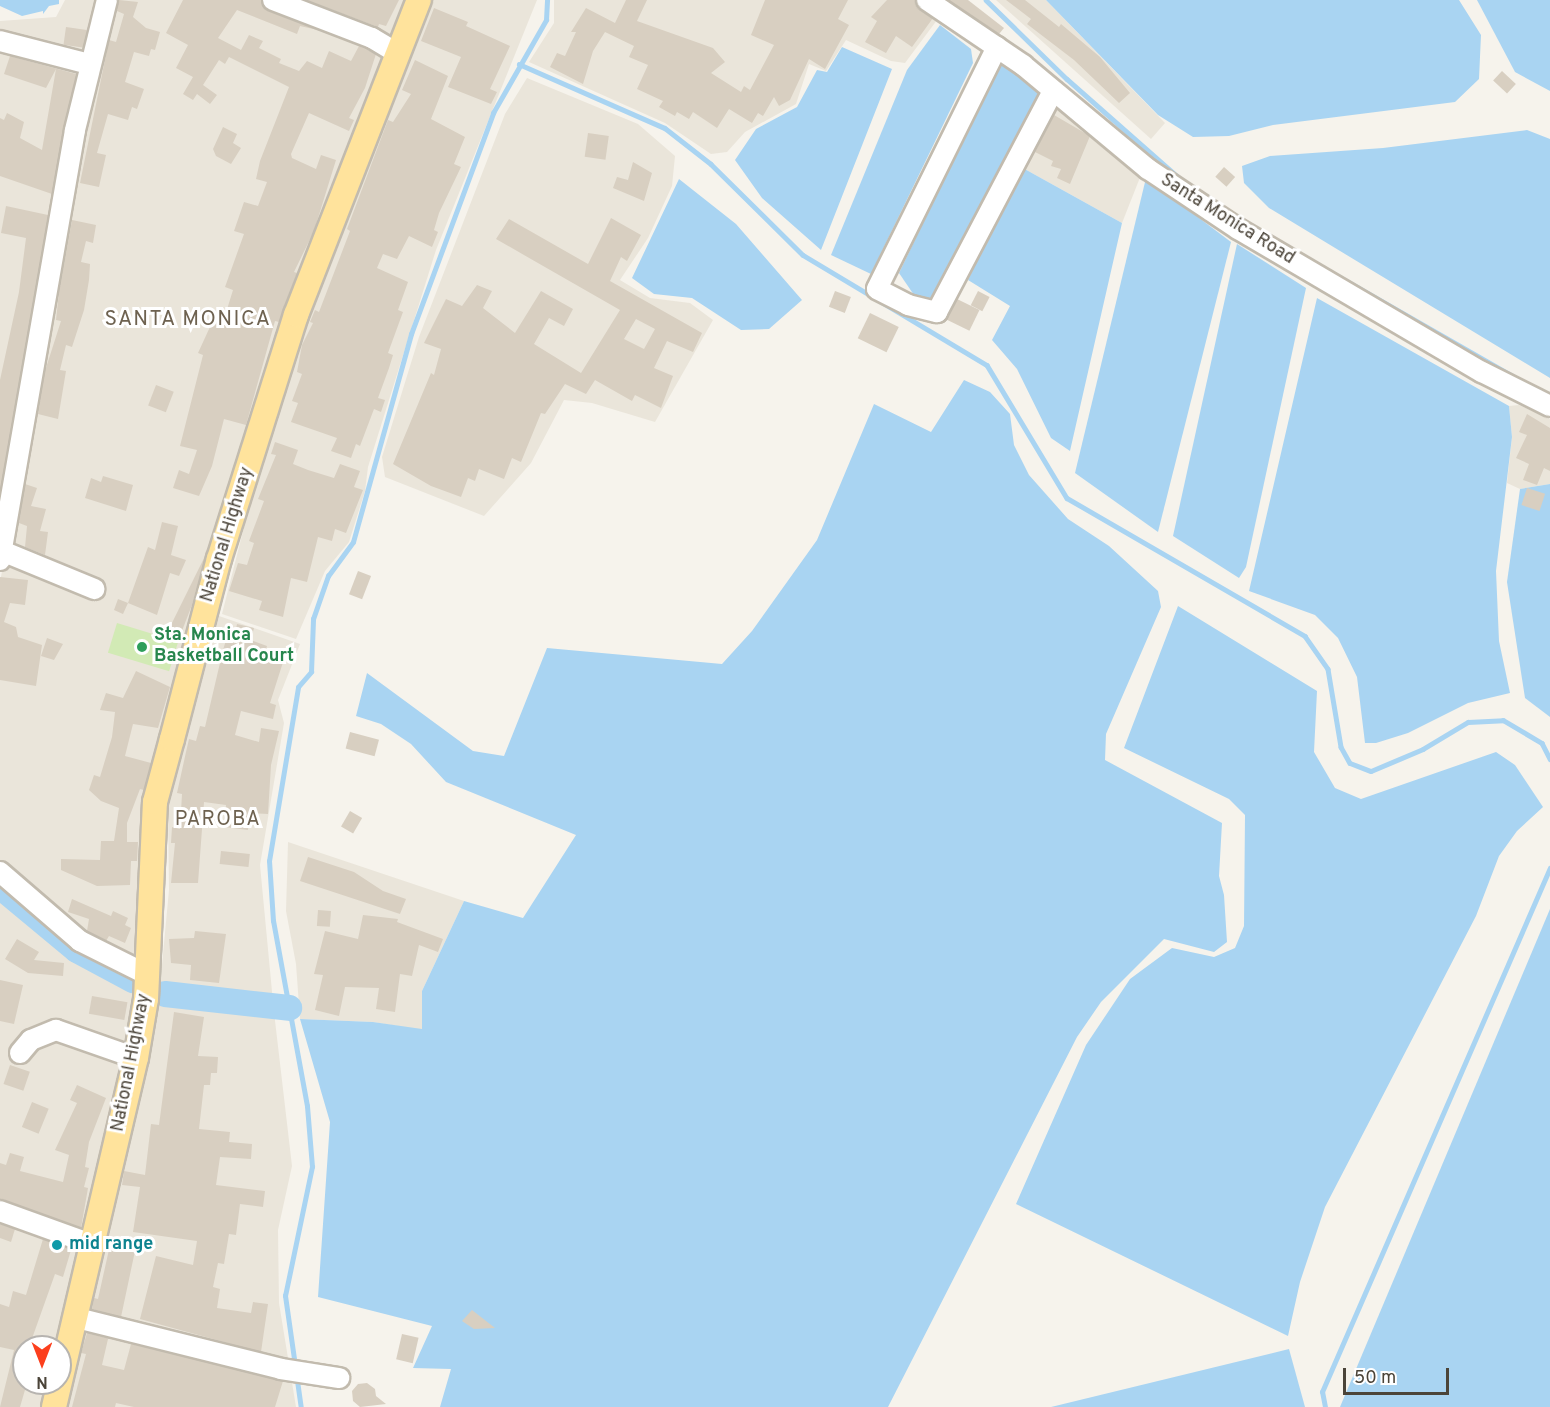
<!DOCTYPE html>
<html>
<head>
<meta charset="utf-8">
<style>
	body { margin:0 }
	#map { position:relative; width:1550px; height:1407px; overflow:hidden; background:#f6f3ec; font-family:Overpass,sans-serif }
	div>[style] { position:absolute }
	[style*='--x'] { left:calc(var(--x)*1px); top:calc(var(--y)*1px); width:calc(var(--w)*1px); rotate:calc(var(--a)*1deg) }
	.residential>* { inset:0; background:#eae5da }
	.green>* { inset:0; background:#d2eab5; transform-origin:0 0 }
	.water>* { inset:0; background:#a9d4f2 }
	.stream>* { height:4.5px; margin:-2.25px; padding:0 2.25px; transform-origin:2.25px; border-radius:2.25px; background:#a9d4f2 }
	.river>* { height:26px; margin:-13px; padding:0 13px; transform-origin:13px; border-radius:13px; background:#a9d4f2 }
	.building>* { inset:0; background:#d8cfc1; transform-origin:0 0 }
	.roads { filter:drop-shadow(2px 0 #c2bbae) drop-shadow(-2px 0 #c2bbae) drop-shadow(0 2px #c2bbae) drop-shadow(0 -2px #c2bbae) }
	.minor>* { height:20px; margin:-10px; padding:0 10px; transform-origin:10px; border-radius:10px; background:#fff }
	.major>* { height:24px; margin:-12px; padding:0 12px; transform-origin:12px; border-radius:12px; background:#ffe39c }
	.dots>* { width:16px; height:16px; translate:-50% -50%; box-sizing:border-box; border:3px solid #fff; border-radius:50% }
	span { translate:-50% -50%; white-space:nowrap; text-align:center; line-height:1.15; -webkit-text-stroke:6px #fff; paint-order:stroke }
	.street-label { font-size:18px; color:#4b4439 }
	.leisure-label { font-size:18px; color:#27864d; font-weight:700 }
	.left { translate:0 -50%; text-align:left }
	.culture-label { font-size:18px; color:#0d838f; font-weight:700 }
	.neighbourhood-label { font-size:20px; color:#6e6250; letter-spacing:1.5px }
	.quarter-label { font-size:21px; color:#6e6250; letter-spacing:1.5px }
	.north { position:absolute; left:12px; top:1335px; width:60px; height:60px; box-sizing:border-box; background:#fff; border:2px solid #b7b4b0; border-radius:50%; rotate:180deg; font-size:16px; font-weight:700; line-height:24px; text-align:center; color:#4b4439 }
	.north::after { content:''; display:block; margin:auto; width:21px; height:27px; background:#fc3f1d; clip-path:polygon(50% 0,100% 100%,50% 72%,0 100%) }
	.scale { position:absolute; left:1343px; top:1368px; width:106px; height:27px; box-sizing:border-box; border:3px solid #4b4439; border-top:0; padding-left:8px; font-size:18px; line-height:21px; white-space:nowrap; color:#4b4439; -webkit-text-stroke:4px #fff; paint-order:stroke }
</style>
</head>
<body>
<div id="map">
	<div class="residential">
		<div style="clip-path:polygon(65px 0,102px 0,88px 57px,0 36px,0 21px,56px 17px)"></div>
		<div style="clip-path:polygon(109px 0,269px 0,386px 50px,289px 311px,189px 632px,136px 986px,86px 1223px,53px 1347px,24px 1347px,24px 1383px,45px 1383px,40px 1407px,0 1407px,0 582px)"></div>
		<div style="clip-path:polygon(277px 0,412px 0,389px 46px)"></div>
		<div style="clip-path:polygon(432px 0,537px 0,436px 250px,368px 467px,365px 491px,349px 542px,325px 571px,296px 639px,222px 614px,271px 421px,347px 202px)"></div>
		<div style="clip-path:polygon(554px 0,926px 0,943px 12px,905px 63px,891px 61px,846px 40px,826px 71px,809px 64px,796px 104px,745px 132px,727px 152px,711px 154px,665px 123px,529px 62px,554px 23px)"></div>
		<div style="clip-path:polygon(996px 0,1046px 0,1165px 123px,1151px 139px)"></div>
		<div style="clip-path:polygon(0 46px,85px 69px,0 546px)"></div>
		<div style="clip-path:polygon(527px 78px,638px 124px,675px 156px,672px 186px,648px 238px,620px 280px,650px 298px,690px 303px,713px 320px,655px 422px,592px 403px,564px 400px,531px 463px,484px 516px,385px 477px,382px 457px,419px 337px,505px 114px)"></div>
		<div style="clip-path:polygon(1053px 100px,1141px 175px,1122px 223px,1021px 167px)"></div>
		<div style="clip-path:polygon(1519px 405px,1550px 419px,1550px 484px,1520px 489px,1507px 483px,1512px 437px,1509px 406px)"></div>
		<div style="clip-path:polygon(219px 616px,300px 644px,278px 700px,284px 723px,260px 865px,273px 1002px,160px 986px,169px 890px,168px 809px)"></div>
		<div style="clip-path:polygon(288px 842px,464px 901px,422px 991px,422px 1030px,373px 1022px,300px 1019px,296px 964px,286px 911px)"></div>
		<div style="clip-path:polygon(159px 1000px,274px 1012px,292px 1166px,278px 1230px,279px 1303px,296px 1407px,64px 1407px,133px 1128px)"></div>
	</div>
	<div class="green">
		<div style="left:117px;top:623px;width:64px;height:31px;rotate:17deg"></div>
	</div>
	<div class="water">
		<div style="clip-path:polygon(0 0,59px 0,59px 4px,49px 6px,43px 14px,43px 11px,22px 16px,0 6px)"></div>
		<div style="clip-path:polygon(1046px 0,1459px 0,1481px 35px,1479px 79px,1455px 102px,1273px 125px,1229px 136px,1193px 137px,1158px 115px)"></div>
		<div style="clip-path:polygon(1477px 0,1550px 0,1550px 91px,1515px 72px)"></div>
		<div style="clip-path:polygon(940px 25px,971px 49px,973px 63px,871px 274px,831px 255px,907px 70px)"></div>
		<div style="clip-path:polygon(842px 47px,892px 69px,821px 250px,762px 198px,735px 160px,756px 129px,797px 107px,817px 70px,827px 72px)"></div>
		<div style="clip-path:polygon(1001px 61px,1039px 90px,1038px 103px,936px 308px,914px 295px,899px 273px)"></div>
		<div style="clip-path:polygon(1527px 130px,1550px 139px,1550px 378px,1269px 208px,1244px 183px,1242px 166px,1270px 156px,1383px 148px)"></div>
		<div style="clip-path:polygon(1021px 167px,1122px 223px,1070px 451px,1051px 438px,1017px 369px,992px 340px,1010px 306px,968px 280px)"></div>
		<div style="clip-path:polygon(1146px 178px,1231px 242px,1158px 532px,1075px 473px)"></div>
		<div style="clip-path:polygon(679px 179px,736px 224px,802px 300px,769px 329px,741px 330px,692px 298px,654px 294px,632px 278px)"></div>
		<div style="clip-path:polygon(1237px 244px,1306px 288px,1246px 567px,1239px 578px,1173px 536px)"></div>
		<div style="clip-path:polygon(1317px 298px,1509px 406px,1512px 437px,1496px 571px,1499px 641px,1510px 693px,1468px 703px,1408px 733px,1376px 743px,1365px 743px,1357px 677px,1338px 638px,1315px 615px,1249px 591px)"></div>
		<div style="clip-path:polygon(964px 380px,990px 392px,1010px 414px,1014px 445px,1029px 475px,1068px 519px,1109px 546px,1158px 591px,1161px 607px,1106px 734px,1105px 760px,1222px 823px,1219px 876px,1224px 895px,1227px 942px,1214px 952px,1164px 939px,1101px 1002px,1077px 1037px,888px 1407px,440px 1407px,451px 1369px,413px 1368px,432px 1326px,318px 1297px,330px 1122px,300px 1019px,373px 1022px,422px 1029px,422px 991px,464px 901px,523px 918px,576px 835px,446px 782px,411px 744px,381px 724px,356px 716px,367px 673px,473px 751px,504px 756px,547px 648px,722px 664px,752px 631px,817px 540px,874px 404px,931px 432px)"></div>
		<div style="clip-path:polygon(1550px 484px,1550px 717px,1525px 698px,1507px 582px,1520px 489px)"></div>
		<div style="clip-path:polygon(1178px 606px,1317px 691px,1314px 752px,1335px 788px,1361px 799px,1496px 752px,1515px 765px,1543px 807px,1517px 831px,1499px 856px,1476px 916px,1325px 1207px,1300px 1282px,1288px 1336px,1016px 1204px,1086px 1045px,1130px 979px,1172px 948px,1214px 957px,1235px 948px,1244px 926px,1245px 815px,1229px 799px,1124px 748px)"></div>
		<div style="clip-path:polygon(1550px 909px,1550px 1407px,1340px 1407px)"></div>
		<div style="clip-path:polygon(1289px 1349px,1305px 1407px,1051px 1407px)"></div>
	</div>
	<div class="stream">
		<div style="--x:986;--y:0;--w:113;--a:44.3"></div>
		<div style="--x:1067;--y:79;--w:157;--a:41.4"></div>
		<div style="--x:519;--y:64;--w:159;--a:23.7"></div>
		<div style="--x:665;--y:128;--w:58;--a:38"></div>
		<div style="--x:711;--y:164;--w:129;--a:44.7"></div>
		<div style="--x:803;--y:255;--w:214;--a:30.9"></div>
		<div style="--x:987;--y:365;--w:155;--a:59"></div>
		<div style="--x:1067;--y:498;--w:275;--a:30.1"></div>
		<div style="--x:1305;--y:636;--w:40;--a:55.1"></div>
		<div style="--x:1328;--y:669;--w:79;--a:80.5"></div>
		<div style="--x:1341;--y:747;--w:18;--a:61"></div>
		<div style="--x:1350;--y:763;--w:22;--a:21"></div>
		<div style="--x:1371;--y:771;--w:56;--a:-22.9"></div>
		<div style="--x:1423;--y:749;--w:52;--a:-31"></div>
		<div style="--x:1468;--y:722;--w:35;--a:-3"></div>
		<div style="--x:1503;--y:720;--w:45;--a:30.5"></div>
		<div style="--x:1542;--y:743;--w:18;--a:63"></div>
		<div style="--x:1317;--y:264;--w:232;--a:29.8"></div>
		<div style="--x:295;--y:1366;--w:71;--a:-98.1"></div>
		<div style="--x:285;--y:1296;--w:132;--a:-78.2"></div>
		<div style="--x:312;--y:1167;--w:61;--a:-94.7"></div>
		<div style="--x:307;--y:1106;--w:188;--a:-100.4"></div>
		<div style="--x:273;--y:921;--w:60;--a:-93.8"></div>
		<div style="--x:269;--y:861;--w:176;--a:-80.5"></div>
		<div style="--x:298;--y:687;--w:20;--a:-49"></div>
		<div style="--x:311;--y:672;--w:53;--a:-87.8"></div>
		<div style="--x:313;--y:619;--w:46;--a:-70.8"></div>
		<div style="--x:328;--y:576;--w:42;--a:-53.7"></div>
		<div style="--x:353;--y:542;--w:216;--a:-74.4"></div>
		<div style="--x:411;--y:334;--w:236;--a:-69.6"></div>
		<div style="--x:493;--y:113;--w:107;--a:-60.3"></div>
		<div style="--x:546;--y:20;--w:20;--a:-87"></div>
		<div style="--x:297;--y:1377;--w:30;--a:82"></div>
		<div style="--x:1325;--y:1407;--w:15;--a:-101"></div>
		<div style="--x:1322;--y:1392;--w:571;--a:-66.49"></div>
	</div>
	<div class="river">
		<div style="--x:0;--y:886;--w:100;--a:39.7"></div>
		<div style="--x:77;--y:950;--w:64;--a:28.2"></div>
		<div style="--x:165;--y:994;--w:125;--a:6.4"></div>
	</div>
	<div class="building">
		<div style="clip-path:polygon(119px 0,138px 2px,133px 17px,146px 28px,160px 32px,155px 50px,151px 49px,149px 56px,134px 52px,125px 82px,144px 89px,137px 109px,132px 107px,128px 120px,108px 114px,97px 153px,106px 155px,99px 187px,80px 183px,109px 40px,116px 42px,124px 14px,117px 11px)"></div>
		<div style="clip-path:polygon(183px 0,261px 0,269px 11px,318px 30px,300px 26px,297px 34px,237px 10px,218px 38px,241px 50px,249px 35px,263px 41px,259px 48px,281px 59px,279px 63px,299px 71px,307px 61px,322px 68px,329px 51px,351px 61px,359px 46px,376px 54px,365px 88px,349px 118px,354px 120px,349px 131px,309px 113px,291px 154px,292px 158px,316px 169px,321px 155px,336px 160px,314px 231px,294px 272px,297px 273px,279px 322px,275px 321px,246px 425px,224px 419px,212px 466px,199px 496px,173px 488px,179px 470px,189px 474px,197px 450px,180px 446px,203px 355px,198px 353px,215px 316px,224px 319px,233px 290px,225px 287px,244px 234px,234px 231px,244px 202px,258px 206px,267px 182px,256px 179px,260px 161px,289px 87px,229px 57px,225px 64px,219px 60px,203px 85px,217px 95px,210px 104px,197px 94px,193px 100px,183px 94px,193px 77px,176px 68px,188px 45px,166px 33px)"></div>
		<div style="clip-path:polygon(306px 0,399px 0,386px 26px,379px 24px,378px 27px)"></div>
		<div style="clip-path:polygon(626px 0,647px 0,637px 21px,713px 48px,725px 62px,711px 73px,741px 92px,744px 86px,750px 90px,774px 45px,751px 35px,765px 0,848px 0,838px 19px,849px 25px,825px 69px,809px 59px,790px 100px,779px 106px,774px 97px,763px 116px,758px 113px,752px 123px,729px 109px,717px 128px,693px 112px,689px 119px,677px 112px,675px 116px,659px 107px,663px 101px,637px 89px,648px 65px,629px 57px,634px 46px,605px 32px,593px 51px,583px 84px,550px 67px,557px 53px,565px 56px,576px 32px,571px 32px,586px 8px,615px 23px)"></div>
		<div style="clip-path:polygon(887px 0,915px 0,920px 10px,933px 18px,912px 47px,896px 36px,886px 53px,865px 42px,877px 21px,871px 17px)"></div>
		<div style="clip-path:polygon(948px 0,968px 0,1004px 28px,999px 34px)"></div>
		<div style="clip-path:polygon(1006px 0,1025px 0,1059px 27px,1061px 24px,1100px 57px,1130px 93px,1119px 103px,1074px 60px,1027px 24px,1031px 19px)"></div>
		<div style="clip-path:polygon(434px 8px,468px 22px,466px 26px,510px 46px,490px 89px,497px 92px,491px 104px,448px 87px,461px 57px,421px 41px)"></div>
		<div style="left:66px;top:27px;width:21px;height:18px;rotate:8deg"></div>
		<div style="clip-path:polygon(10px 56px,76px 74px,52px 194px,0 176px,0 118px,4px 120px,7px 113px,24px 122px,20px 138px,42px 150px,56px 69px,46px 88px,4px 74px)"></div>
		<div style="clip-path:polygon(415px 60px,448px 76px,431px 119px,465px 137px,454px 164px,461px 167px,439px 213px,434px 230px,438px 232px,432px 247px,409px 236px,397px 259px,383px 254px,377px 268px,408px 282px,398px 310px,403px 312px,388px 353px,393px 355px,389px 368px,378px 398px,385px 400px,381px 412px,374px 409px,360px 446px,356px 444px,351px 458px,331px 451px,337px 438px,291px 422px,298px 403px,292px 401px,302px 374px,297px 372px,302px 345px,313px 323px,310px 322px,315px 310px,319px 312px,350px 231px,347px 229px,388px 120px,393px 122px,411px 94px,402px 90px)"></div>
		<div style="left:1502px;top:71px;width:19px;height:13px;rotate:43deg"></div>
		<div style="clip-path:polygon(1054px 115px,1090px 136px,1070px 184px,1057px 178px,1061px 169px,1051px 166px,1053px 161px,1035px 152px)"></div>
		<div style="clip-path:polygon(223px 127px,237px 134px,233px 143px,241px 148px,231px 164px,216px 156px,213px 149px)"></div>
		<div style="left:588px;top:133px;width:21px;height:24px;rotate:8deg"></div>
		<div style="clip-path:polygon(633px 162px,652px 173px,644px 201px,613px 188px,617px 177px,628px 180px)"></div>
		<div style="left:1224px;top:167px;width:15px;height:13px;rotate:42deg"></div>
		<div style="clip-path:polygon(6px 206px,48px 215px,0 490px,0 380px,19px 292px,26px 238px,1px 233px)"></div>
		<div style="clip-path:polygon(evenodd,611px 218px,641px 235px,627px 261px,621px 257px,610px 281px,702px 333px,693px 352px,667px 341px,654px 368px,673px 376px,661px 408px,635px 395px,632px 401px,595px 380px,586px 394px,565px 384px,545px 414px,541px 413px,521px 462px,512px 458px,504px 479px,479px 469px,475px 481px,468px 478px,461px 497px,431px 486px,393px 464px,431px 373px,434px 375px,441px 349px,424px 343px,446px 299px,462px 306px,477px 285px,492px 291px,483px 308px,515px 333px,541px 291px,573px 309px,564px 326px,549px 318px,534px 344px,581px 373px,620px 310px,496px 239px,509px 219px,588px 264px,611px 218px,636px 319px,655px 329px,644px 349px,624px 339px,636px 319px)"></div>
		<div style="clip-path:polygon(72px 220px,96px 225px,93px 243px,86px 241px,81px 262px,90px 264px,89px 280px,84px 310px,72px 347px,66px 345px,60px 370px,66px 371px,58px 419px,38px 414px,45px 371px,61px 321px,56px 320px,59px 292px)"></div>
		<div style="left:835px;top:291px;width:17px;height:17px;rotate:21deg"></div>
		<div style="left:978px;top:291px;width:13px;height:16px;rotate:27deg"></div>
		<div style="left:957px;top:299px;width:25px;height:23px;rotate:26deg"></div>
		<div style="left:870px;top:313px;width:32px;height:28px;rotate:26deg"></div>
		<div style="left:156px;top:385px;width:19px;height:22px;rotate:21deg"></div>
		<div style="clip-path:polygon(1527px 414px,1550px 428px,1550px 471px,1544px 468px,1537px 485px,1523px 480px,1529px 464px,1516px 458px,1527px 435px,1519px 432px)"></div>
		<div style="clip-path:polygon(275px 442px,298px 450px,293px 464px,308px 470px,334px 478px,340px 464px,360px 471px,354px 487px,363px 490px,346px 533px,335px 529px,332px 541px,318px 537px,307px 582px,291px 578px,283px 617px,259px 610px,262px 601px,229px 591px,238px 563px,247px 565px,254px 543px,249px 541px,264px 501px,258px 499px,276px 455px,271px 454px)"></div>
		<div style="clip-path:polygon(103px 476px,133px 485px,126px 511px,85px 498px,91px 478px,101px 482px)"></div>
		<div style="clip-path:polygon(25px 484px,37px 488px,31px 506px,46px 509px,40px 531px,48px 532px,45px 555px,25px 547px,27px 526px,19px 523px)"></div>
		<div style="left:1527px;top:488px;width:19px;height:18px;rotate:18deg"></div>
		<div style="clip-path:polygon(162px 522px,178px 526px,171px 555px,186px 560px,179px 576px,170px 573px,157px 615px,128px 603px,123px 614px,114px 610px,118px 599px,128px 603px,148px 547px,155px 550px)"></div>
		<div style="clip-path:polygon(206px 554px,192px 605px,178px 641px,166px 635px)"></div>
		<div style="left:358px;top:571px;width:14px;height:25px;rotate:21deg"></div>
		<div style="clip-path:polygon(0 577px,28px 580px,25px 605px,10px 603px,4px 622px,16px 627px,18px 637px,42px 645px,36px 686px,0 680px)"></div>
		<div style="clip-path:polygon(237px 624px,254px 628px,251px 640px,267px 646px,265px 653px,284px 659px,270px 703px,276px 705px,273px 719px,241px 711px,235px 735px,259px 742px,261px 728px,279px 731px,271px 765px,268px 814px,249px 813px,248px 830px,224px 827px,226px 805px,204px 802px,198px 883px,171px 883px,175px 843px,171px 843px,172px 827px,180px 829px,182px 794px,177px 793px,186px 752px,189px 739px,196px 741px,200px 726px,205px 727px,223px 650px,227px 637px,234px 639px)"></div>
		<div style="clip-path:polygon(47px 638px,63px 644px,54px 660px,41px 656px)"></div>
		<div style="clip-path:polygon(136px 671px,170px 687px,158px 728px,133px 724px,125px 756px,151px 763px,144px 790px,140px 789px,127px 823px,127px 842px,138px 842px,137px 861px,131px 861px,130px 885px,97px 886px,61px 870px,61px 859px,100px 860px,101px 841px,114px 841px,119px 808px,101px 801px,89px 790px,94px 775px,100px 777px,112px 737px,115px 712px,100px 710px,106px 693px,123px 698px)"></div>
		<div style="left:350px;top:732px;width:30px;height:17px;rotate:15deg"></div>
		<div style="left:350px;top:811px;width:14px;height:18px;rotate:30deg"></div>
		<div style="left:221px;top:851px;width:29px;height:13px;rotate:6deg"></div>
		<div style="clip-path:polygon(308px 857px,354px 872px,383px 891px,406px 899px,400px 914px,300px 881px)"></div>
		<div style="clip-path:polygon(72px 899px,111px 916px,113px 911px,128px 918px,125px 925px,131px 928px,125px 943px,109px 936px,106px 941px,87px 931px,89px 919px,68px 912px)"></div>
		<div style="left:318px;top:910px;width:13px;height:16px;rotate:4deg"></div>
		<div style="clip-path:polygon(363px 915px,398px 919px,397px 922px,443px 939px,438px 952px,419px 945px,412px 976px,400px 974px,395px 1012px,376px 1009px,379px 988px,345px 987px,339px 1016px,315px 1010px,323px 975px,314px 974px,325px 931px,358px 939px)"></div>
		<div style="clip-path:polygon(195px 931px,226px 934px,219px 983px,190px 980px,191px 965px,171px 963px,169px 939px,194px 938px)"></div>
		<div style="clip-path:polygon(17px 939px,39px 952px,34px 960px,64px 963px,63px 976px,28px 973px,5px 959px)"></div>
		<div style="clip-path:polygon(0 980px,23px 985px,14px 1024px,0 1021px)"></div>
		<div style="left:92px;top:996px;width:36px;height:18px;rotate:10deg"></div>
		<div style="clip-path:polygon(174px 1012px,204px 1017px,198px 1056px,218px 1057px,217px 1073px,211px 1073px,210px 1085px,204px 1085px,199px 1129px,230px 1132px,229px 1142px,252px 1144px,251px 1159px,220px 1157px,216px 1185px,265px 1191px,263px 1207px,240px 1204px,236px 1235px,229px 1234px,224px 1264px,218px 1263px,213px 1287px,220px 1289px,217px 1308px,251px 1313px,253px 1302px,268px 1304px,261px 1352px,140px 1319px,156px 1256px,193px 1265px,197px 1241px,133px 1232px,140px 1187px,122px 1185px,124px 1171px,145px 1175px,151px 1124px,159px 1125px)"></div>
		<div style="left:10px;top:1065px;width:21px;height:20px;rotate:19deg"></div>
		<div style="clip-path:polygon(77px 1085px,106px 1098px,89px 1142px,85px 1167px,89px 1168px,84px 1187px,88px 1188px,81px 1228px,0 1199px,0 1163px,6px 1165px,10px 1153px,24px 1157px,20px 1171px,63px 1182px,69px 1155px,55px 1150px,77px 1103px,70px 1100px)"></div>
		<div style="left:32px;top:1102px;width:18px;height:27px;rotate:22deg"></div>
		<div style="clip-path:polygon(0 1224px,15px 1229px,11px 1242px,0 1238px)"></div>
		<div style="clip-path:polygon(43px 1239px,71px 1250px,63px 1277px,55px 1274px,29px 1347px,24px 1347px,24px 1383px,27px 1383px,20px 1407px,0 1407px,14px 1350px,0 1347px,0 1304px,9px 1307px,13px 1291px,26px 1295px)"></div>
		<div style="clip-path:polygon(110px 1245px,135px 1251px,121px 1317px,92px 1309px,94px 1298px,98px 1299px)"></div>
		<div style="clip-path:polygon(472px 1310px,495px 1328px,474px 1329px,462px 1321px)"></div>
		<div style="clip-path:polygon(87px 1333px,111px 1339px,108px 1339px,102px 1365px,124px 1370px,131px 1344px,283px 1381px,275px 1407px,134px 1407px,116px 1403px,115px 1407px,72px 1407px,86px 1354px,81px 1353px)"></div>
		<div style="left:402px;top:1334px;width:17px;height:26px;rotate:13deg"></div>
		<div style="clip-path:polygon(367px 1383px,375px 1389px,376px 1396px,386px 1404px,360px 1407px,353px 1401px,352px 1391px,358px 1384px)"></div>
	</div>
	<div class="roads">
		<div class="minor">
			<div style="--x:273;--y:0;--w:106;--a:21"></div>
			<div style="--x:372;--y:38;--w:29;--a:31"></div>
			<div style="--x:927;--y:0;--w:116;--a:34.1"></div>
			<div style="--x:1023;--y:65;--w:163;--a:39.8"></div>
			<div style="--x:1148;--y:169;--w:108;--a:33.7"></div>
			<div style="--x:1238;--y:229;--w:283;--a:30.4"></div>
			<div style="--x:1482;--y:372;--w:76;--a:26.6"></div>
			<div style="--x:0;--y:41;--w:92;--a:14.5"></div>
			<div style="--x:997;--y:47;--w:270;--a:116.4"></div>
			<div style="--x:877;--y:289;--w:35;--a:27"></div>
			<div style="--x:908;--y:305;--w:30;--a:14"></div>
			<div style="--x:937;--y:312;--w:250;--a:-62.3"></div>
			<div style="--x:2;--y:551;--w:100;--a:22.4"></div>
			<div style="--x:0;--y:560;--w:436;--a:-80.1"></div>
			<div style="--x:75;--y:130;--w:134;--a:-76.2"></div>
			<div style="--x:0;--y:872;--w:106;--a:40.8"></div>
			<div style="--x:80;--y:941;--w:76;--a:26.6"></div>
			<div style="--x:20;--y:1053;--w:17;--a:-50"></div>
			<div style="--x:31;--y:1040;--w:27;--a:-22"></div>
			<div style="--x:56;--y:1030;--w:85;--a:19.3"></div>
			<div style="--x:0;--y:1211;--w:97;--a:19.9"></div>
			<div style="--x:77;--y:1318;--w:210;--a:14"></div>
			<div style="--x:281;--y:1369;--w:59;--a:8.8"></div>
		</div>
		<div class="major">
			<div style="--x:54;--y:1407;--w:359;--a:-76.8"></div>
			<div style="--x:136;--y:1058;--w:60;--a:-80.4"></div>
			<div style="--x:146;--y:999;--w:197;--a:-87.4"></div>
			<div style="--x:155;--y:802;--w:65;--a:-74.9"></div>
			<div style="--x:172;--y:739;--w:186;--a:-75.4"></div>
			<div style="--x:219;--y:559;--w:256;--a:-72.5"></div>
			<div style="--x:296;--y:315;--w:338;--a:-68.7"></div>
		</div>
	</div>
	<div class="dots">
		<div style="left:142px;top:647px;background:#2e9e5b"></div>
		<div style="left:57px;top:1245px;background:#0f9aa8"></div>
	</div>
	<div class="street-label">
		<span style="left:1227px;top:220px;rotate:32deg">Santa Monica Road</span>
		<span style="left:228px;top:535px;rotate:-73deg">National Highway</span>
		<span style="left:132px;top:1063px;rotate:-79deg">National Highway</span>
	</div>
	<div class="leisure-label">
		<span class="left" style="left:154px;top:647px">Sta. Monica<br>Basketball Court</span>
	</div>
	<div class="culture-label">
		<span class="left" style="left:69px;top:1245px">mid range</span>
	</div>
	<div class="neighbourhood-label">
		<span style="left:218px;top:820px">PAROBA</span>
	</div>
	<div class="quarter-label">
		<span style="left:188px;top:320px">SANTA MONICA</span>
	</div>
	<div class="north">N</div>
	<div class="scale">50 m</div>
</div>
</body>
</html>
